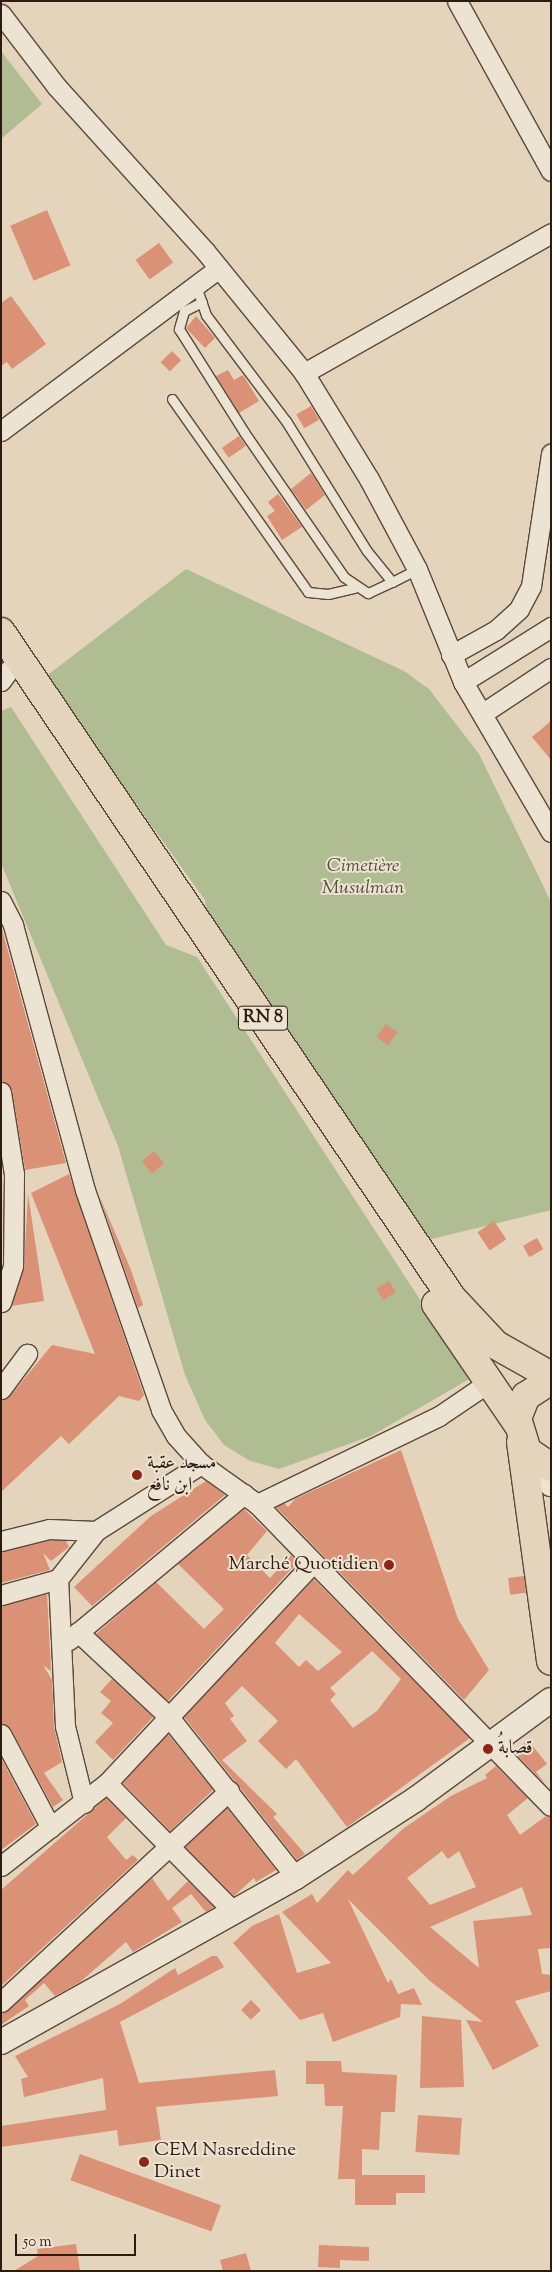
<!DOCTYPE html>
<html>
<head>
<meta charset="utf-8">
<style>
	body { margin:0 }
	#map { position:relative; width:552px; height:2272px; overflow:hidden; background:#e3d4bb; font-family:"Sorts Mill Goudy",Amiri,serif }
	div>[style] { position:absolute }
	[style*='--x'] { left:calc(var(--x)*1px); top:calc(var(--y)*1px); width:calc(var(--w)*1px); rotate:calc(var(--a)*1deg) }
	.green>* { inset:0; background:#b0bd92 }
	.building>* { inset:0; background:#da9175; transform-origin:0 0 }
	.roads { filter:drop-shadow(1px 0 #5a493c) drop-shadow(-1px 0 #5a493c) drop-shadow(0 1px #5a493c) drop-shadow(0 -1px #5a493c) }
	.service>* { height:9px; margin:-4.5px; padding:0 4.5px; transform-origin:4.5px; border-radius:4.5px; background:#ede3d3 }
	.minor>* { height:19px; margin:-9.5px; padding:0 9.5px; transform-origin:9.5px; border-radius:9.5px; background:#ede3d3 }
	.tertiary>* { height:24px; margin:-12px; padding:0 12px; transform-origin:12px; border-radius:12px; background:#ede3d3 }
	.primary>* { height:28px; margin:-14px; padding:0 14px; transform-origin:14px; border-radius:14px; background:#e3d4bb }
	.trunk>* { height:28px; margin:-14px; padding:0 14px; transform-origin:14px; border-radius:14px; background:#e3d4bb }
	.dots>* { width:14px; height:14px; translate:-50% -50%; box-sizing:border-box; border:2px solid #ede3d3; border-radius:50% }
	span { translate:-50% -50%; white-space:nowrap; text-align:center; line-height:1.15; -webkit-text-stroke:4px #ede3d3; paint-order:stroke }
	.shield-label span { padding:1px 4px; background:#ede3d3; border:1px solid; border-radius:4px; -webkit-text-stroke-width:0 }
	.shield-label { font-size:18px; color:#2d1b11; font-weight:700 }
	.park-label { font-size:19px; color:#544c38; font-style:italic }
	.poi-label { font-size:19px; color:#2d1b11 }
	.left { translate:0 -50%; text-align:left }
	.right { translate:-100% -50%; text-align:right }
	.frame { position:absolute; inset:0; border:2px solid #2d1b11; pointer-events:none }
	.scale { position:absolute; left:15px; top:2234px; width:121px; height:22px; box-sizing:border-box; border:2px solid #2d1b11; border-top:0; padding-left:6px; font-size:15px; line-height:18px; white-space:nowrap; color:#2d1b11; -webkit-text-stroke:4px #ede3d3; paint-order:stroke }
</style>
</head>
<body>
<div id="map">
	<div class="green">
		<div style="clip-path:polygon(1px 51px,42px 104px,1px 139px)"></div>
		<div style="clip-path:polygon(186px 569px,404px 671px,429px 689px,479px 754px,551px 902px,551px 1210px,419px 1242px,207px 932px,205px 900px,45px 677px)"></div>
		<div style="clip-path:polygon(11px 707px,166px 945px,197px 957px,471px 1378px,371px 1436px,279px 1469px,250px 1461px,224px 1445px,205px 1420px,185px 1375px,118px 1146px,1px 863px,1px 711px)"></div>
	</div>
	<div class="building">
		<div style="left:47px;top:210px;width:60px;height:40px;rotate:67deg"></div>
		<div style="left:159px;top:243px;width:24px;height:29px;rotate:54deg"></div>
		<div style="clip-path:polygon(11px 296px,46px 344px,12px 369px,7px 362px,1px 366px,1px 303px)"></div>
		<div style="clip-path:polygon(196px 316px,215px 338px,205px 348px,186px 328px)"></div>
		<div style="left:172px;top:351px;width:13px;height:16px;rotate:45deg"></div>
		<div style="clip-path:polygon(228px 370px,234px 380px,243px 375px,259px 401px,239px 413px,216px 376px)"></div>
		<div style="left:311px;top:406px;width:16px;height:17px;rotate:60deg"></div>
		<div style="left:239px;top:436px;width:12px;height:21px;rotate:55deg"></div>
		<div style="clip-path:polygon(311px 473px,325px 495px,306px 510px,291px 489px)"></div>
		<div style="clip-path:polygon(278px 494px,302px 527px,282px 540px,267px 516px,275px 511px,268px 502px)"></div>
		<div style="clip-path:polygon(551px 721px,551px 760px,532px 737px)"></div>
		<div style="clip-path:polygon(1px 927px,2px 929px,66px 1163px,25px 1170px,12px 1090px,1px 1081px)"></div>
		<div style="left:386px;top:1024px;width:14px;height:16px;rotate:36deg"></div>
		<div style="left:154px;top:1151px;width:16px;height:16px;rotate:50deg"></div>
		<div style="clip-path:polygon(69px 1174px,144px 1395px,139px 1401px,119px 1396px,69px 1444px,61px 1436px,1px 1492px,1px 1400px,10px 1396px,52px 1345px,95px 1354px,31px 1193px)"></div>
		<div style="clip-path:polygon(28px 1194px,44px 1301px,11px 1306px,24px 1266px)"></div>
		<div style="clip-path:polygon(99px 1195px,131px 1270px,143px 1305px,138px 1308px)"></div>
		<div style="left:494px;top:1221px;width:22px;height:20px;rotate:56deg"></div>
		<div style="left:537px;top:1238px;width:13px;height:16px;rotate:61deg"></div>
		<div style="left:389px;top:1281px;width:13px;height:15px;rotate:58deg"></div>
		<div style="clip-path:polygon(401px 1450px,458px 1619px,489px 1670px,464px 1700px,276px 1507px,284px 1503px,288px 1507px,295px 1499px)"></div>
		<div style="clip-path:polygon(206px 1481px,225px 1495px,92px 1606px,74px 1587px,151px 1516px)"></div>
		<div style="clip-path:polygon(244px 1509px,267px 1531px,247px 1555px,270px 1578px,291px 1555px,298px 1562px,168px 1701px,96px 1634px,156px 1582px,204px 1629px,224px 1609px,178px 1564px)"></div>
		<div style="clip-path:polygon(50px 1540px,66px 1541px,69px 1547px,51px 1561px,43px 1553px,50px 1570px,1px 1583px,1px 1552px)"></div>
		<div style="left:524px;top:1576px;width:17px;height:16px;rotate:83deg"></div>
		<div style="clip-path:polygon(evenodd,314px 1579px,470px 1738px,347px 1827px,296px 1759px,286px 1769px,258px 1741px,278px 1721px,242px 1686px,225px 1703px,234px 1716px,230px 1719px,247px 1741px,222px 1760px,277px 1814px,273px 1817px,305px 1854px,297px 1860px,184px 1717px,314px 1579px,299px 1614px,342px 1652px,318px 1671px,306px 1660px,299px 1667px,275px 1643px,299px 1614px,314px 1579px,372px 1651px,401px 1679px,377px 1711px,353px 1728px,330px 1700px,336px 1694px,330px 1688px,372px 1651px)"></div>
		<div style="clip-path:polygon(47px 1594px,51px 1671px,43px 1665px,52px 1680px,54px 1727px,62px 1762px,44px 1773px,63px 1800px,53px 1807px,11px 1729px,1px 1723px,1px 1606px)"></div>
		<div style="clip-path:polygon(112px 1679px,153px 1717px,113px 1760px,95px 1742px,113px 1723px,101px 1713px,111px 1701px,100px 1692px)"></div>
		<div style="clip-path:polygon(168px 1734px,213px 1790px,170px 1831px,123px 1783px)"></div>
		<div style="clip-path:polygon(528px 1740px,547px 1764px,536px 1772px,546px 1785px,514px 1752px)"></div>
		<div style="clip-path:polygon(1px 1758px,36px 1824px,1px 1850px)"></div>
		<div style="clip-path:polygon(evenodd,496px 1766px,528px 1798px,507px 1815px,520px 1835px,546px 1816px,551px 1817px,551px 1948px,538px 1949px,542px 1974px,551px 1975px,551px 1991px,515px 2001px,539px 2046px,493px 2070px,466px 2020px,483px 2022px,430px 1981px,348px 1899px,388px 1983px,391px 1979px,398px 1994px,414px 1988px,422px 2005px,401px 2004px,400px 2017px,333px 2042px,323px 2013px,300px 2020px,233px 1943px,252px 1926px,279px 1914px,297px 1973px,331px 1963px,282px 1912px,312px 1894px,317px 1903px,348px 1870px,353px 1875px,404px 1828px,451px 1796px,487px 1778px,485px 1775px,496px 1766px,442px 1851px,448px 1859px,459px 1851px,476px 1887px,430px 1905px,407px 1878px,442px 1851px,496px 1766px,522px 1887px,532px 1915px,473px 1921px,479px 1968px,430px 1927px,522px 1887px)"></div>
		<div style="clip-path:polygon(106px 1798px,126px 1818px,107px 1837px,126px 1860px,133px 1855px,138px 1860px,1px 1986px,1px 1890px)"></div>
		<div style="clip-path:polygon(227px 1808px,276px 1870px,256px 1882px,254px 1878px,234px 1896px,185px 1847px)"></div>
		<div style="clip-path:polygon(152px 1878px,168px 1901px,188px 1881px,214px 1907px,206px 1912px,191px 1894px,172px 1908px,182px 1922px,133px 1952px,126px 1942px,80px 1982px,55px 1996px,44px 1983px,25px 2000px,29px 2006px,1px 2025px,1px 2013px)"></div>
		<div style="clip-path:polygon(212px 1956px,217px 1956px,224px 1967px,120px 2022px,139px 2083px,275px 2070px,278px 2096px,156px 2107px,161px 2140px,119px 2146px,117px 2130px,1px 2147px,1px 2126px,106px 2110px,103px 2078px,24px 2097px,21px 2079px,28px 2077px,15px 2056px,120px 2004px,175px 1968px,178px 1975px)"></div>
		<div style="left:251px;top:2000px;width:14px;height:14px;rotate:45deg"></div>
		<div style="clip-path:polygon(422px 2016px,461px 2020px,464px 2087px,420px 2088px)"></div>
		<div style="clip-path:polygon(306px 2061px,341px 2061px,342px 2072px,397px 2075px,395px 2112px,381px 2112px,379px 2150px,362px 2149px,362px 2175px,425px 2175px,425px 2193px,396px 2193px,396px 2205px,355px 2205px,355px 2179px,338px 2179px,343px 2106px,325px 2106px,324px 2084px,306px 2084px)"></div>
		<div style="left:418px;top:2115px;width:44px;height:37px;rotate:4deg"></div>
		<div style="left:80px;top:2154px;width:150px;height:28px;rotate:20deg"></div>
		<div style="clip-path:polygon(76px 2244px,80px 2271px,14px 2271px,38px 2256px,37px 2249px)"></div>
		<div style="clip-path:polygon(319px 2245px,369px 2247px,369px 2261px,340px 2260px,340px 2268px,318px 2267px)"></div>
		<div style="clip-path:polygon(246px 2253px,251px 2271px,223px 2271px,220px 2260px)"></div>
	</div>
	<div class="roads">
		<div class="service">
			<div style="--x:196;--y:286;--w:31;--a:71"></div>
			<div style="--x:206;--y:315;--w:133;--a:53"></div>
			<div style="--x:286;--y:421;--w:153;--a:58.1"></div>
			<div style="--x:367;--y:551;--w:40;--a:51"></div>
			<div style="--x:392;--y:582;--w:28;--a:-27"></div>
			<div style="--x:202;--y:302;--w:20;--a:153"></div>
			<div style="--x:184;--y:311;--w:19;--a:106"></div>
			<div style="--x:179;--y:329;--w:122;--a:57.7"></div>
			<div style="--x:244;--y:432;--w:176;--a:55.4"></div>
			<div style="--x:344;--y:577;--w:29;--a:34"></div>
			<div style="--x:368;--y:593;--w:26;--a:-25"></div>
			<div style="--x:172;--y:399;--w:236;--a:54.8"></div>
			<div style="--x:308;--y:592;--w:20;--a:6"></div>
			<div style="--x:328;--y:594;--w:28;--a:-13"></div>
		</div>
		<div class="minor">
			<div style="--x:457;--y:1;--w:194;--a:61.1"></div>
			<div style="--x:1;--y:14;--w:91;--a:52.6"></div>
			<div style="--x:56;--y:86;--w:222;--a:47.9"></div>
			<div style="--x:205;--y:251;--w:157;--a:50.9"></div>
			<div style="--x:304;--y:373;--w:124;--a:58.5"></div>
			<div style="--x:369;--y:479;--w:102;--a:61.9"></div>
			<div style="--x:417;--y:569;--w:122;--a:67.8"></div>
			<div style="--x:463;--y:682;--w:174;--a:59.6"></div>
			<div style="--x:304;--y:373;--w:284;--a:-29.5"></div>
			<div style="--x:1;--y:431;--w:272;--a:-36.8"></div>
			<div style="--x:451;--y:655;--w:51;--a:-29.1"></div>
			<div style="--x:496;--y:630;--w:31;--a:-42"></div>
			<div style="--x:519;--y:609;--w:26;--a:-62"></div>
			<div style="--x:531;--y:586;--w:134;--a:-81.4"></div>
			<div style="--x:1;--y:681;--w:14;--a:-54"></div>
			<div style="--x:463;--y:682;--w:104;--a:-32"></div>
			<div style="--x:483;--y:713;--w:82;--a:-33.5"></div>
			<div style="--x:1;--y:901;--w:27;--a:63"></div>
			<div style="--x:13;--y:925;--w:275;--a:74.8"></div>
			<div style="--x:85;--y:1190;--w:233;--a:70.9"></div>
			<div style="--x:161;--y:1410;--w:30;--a:60"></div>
			<div style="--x:176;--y:1436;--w:38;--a:48"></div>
			<div style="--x:201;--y:1464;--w:69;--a:35.5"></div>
			<div style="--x:257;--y:1504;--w:421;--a:45.8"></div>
			<div style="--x:1;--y:1092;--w:83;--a:81"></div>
			<div style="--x:14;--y:1174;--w:92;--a:90.6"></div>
			<div style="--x:13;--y:1266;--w:38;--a:108"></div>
			<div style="--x:1;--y:1389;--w:44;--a:-53.4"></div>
			<div style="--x:257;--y:1504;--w:202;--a:-25.8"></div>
			<div style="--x:439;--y:1416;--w:60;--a:-34.2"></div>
			<div style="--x:1;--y:1541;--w:49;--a:-14"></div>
			<div style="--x:49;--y:1529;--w:47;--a:2.4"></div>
			<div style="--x:1;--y:1595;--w:59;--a:-15.7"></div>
			<div style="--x:78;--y:1632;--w:125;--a:43"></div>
			<div style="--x:169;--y:1717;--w:204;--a:51.6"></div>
			<div style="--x:69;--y:1640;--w:228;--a:-39.8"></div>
			<div style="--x:1;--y:1734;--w:106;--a:62"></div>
			<div style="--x:84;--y:1803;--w:79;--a:-103.9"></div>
			<div style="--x:65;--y:1726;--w:147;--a:-92.7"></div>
			<div style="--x:58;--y:1579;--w:61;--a:-51.6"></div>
			<div style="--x:96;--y:1531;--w:125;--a:-32.5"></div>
			<div style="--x:1;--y:1866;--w:135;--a:-38.1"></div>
			<div style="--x:235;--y:1913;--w:182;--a:-134.6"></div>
			<div style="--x:107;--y:1783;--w:301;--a:-46.9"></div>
			<div style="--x:1;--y:2002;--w:311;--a:-42.8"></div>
		</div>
		<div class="tertiary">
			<div style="--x:530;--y:1455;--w:36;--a:54"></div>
			<div style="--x:1;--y:2042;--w:338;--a:-29.2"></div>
			<div style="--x:296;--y:1877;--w:143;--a:-33"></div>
			<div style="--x:416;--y:1799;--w:167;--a:-36.3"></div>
		</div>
		<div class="primary">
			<div style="--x:551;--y:1380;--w:30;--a:147"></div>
			<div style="--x:526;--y:1396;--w:24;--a:112"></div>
			<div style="--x:517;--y:1418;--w:34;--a:73"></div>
			<div style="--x:527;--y:1451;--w:29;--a:34"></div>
			<div style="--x:521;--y:1442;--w:221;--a:82.2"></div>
		</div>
		<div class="trunk">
			<div style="--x:1;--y:632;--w:804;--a:55.9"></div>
			<div style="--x:452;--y:1298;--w:64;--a:46.9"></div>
			<div style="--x:496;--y:1345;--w:63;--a:29.4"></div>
			<div style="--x:436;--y:1304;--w:145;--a:55.7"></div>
		</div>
	</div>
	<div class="dots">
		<div style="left:137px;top:1475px;background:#8f2418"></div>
		<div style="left:389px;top:1565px;background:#8f2418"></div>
		<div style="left:488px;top:1749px;background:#8f2418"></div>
		<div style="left:144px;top:2162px;background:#8f2418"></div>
	</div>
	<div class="shield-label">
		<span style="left:263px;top:1018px">RN 8</span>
	</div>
	<div class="park-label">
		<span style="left:363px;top:878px">Cimetière<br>Musulman</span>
	</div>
	<div class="poi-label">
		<span class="left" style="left:147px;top:1475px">مسجد عقبة<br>ابن نافع</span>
		<span class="right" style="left:379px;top:1565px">Marché Quotidien</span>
		<span class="left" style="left:498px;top:1749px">قصابةُ</span>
		<span class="left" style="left:154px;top:2162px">CEM Nasreddine<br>Dinet</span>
	</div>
	<div class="frame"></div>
	<div class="scale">50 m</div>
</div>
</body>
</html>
